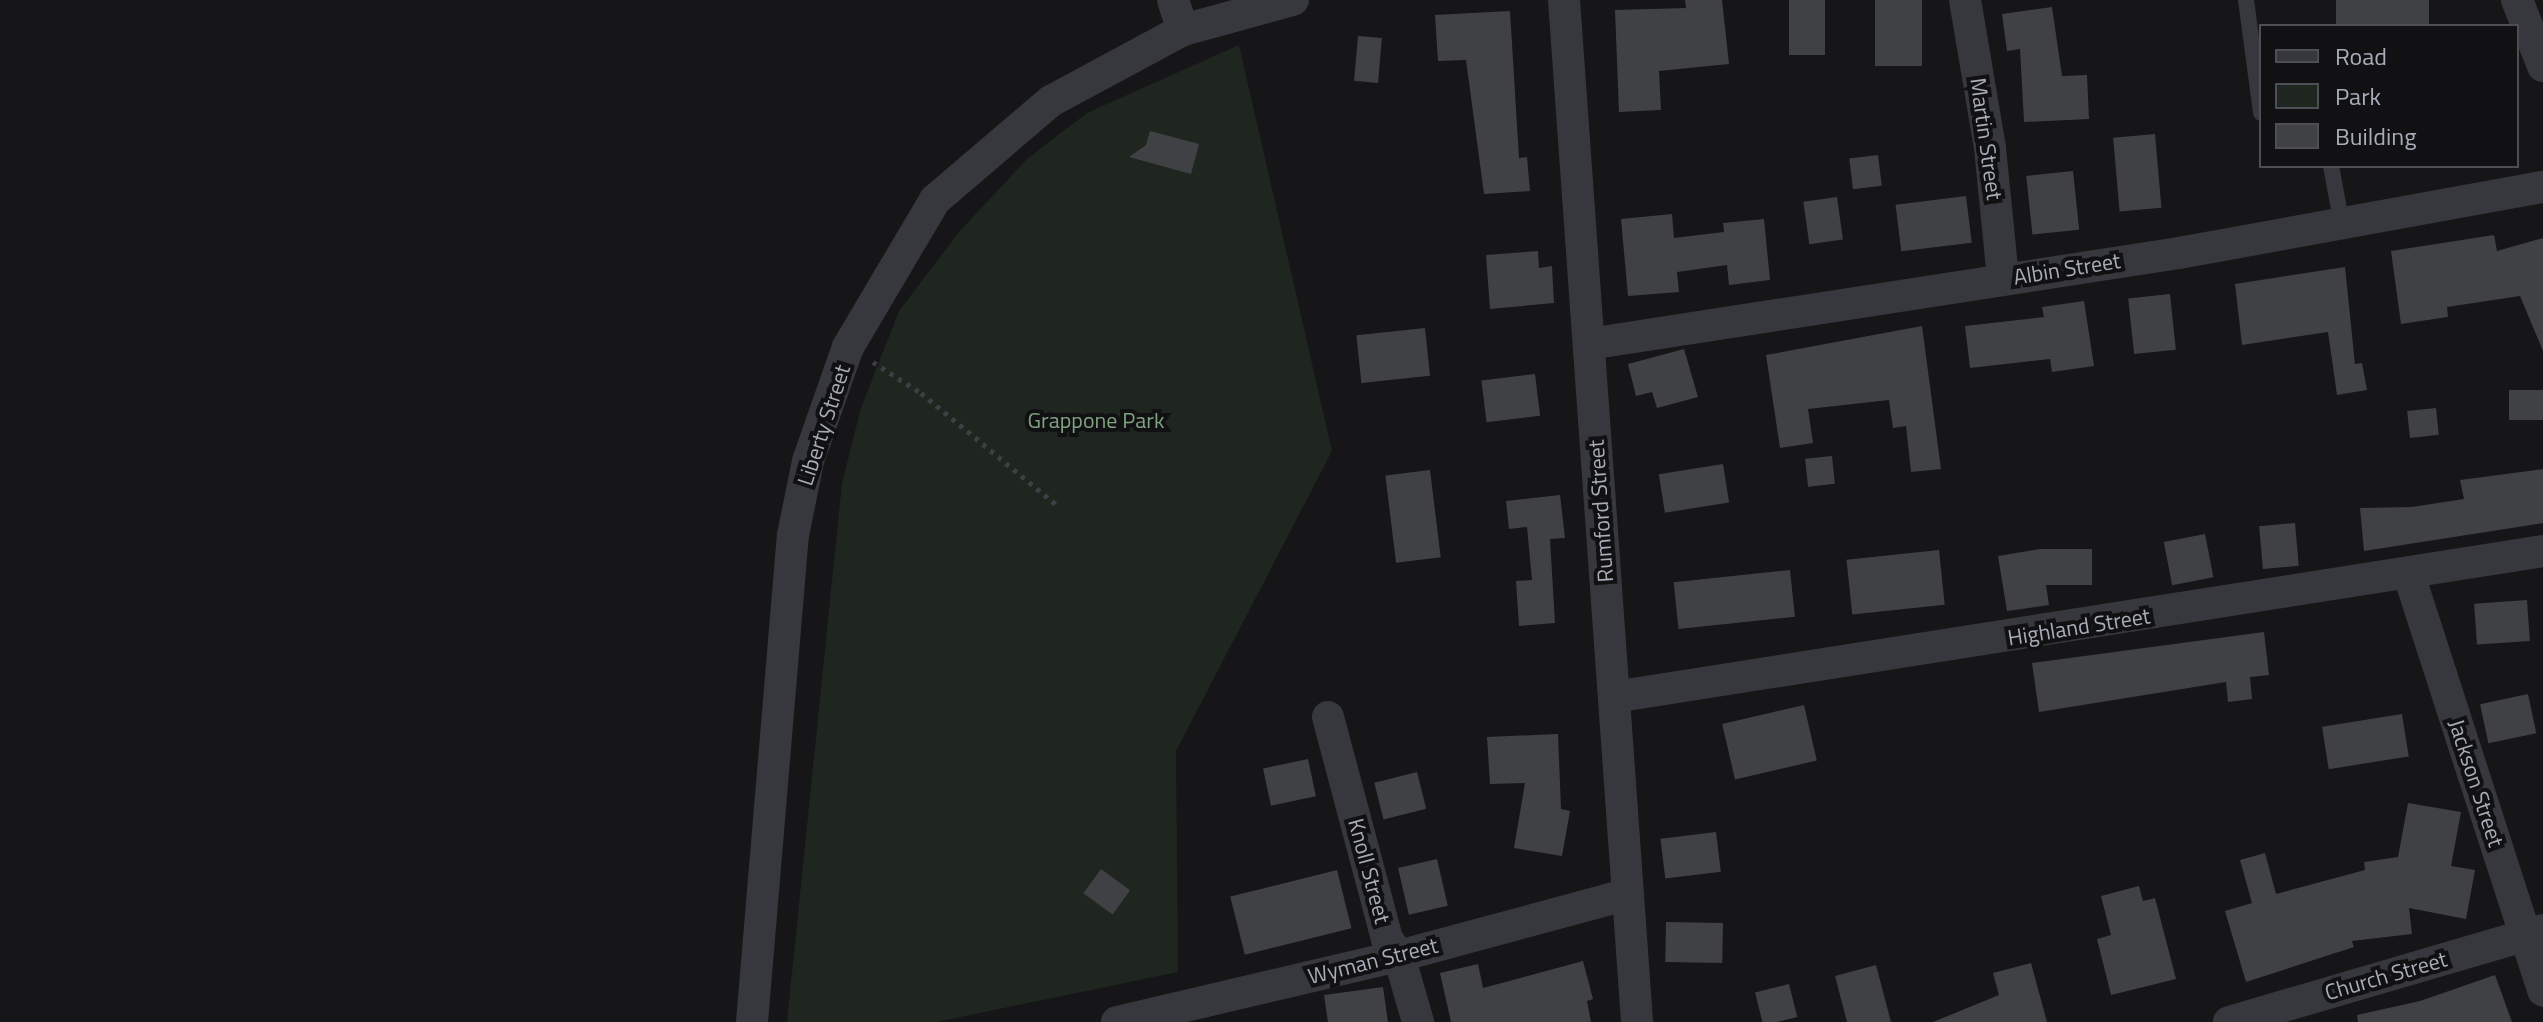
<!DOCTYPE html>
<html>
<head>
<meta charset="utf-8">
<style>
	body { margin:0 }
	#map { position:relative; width:2543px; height:1022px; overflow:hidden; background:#161618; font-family:"Titillium Web",sans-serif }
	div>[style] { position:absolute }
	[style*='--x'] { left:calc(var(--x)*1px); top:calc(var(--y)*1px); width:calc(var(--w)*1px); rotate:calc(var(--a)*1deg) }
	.green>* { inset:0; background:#1e261f }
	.building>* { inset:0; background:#404145; transform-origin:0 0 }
	.path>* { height:5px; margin-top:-2.5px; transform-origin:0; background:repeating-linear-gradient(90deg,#3d3f44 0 4px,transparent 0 10px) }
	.lane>* { height:16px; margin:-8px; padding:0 8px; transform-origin:8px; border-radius:8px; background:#37383d }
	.street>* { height:32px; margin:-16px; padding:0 16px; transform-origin:16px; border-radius:16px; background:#37383d }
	span { translate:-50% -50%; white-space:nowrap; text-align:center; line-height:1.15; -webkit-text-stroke:8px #111113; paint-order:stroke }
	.street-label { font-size:22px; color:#a8adb8 }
	.park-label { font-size:22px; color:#7fa381 }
	.legend { position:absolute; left:2259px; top:24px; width:260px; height:144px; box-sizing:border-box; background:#111113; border:2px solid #4d4f55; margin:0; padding:10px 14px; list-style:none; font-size:24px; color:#a8adb8 }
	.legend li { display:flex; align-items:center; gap:16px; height:40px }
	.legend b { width:40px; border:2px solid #4d4f55 }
</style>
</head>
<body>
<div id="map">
	<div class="green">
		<div style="clip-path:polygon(1239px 45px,1332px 451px,1176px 751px,1178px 972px,936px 1022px,787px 1022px,842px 483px,861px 408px,899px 311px,959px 232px,1027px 159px,1087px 113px)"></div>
	</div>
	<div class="building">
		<div style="clip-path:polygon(1685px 0,1722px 0,1729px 64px,1659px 71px,1661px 110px,1619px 112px,1615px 10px,1686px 8px)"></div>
		<div style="left:1789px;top:0;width:36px;height:55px"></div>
		<div style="left:1875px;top:0;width:47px;height:66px"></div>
		<div style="left:2336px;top:0;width:93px;height:26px"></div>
		<div style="clip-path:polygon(2052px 7px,2062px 76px,2087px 75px,2089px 119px,2024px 122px,2020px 49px,2007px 51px,2002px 14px)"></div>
		<div style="clip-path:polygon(1510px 11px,1519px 158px,1527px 157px,1530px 191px,1484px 194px,1466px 60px,1438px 61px,1435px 15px)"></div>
		<div style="left:1358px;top:36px;width:24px;height:45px;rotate:5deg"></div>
		<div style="clip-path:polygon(1150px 131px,1199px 144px,1191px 174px,1129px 157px,1146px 145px)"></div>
		<div style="left:2155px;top:134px;width:74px;height:42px;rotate:85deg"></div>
		<div style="left:1878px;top:155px;width:31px;height:29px;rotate:83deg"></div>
		<div style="left:2073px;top:171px;width:59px;height:47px;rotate:84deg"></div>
		<div style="left:1966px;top:196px;width:47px;height:71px;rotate:83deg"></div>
		<div style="left:1837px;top:197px;width:43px;height:34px;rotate:82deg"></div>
		<div style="clip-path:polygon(1672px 214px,1674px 238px,1724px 232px,1723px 223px,1764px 219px,1770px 280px,1729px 285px,1727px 265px,1677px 272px,1679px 292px,1628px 296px,1621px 219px)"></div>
		<div style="clip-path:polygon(2494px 235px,2497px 251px,2543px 238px,2543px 351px,2520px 296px,2447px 307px,2448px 317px,2401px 324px,2391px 251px)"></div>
		<div style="clip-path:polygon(1538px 251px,1539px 268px,1552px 266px,1554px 303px,1490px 309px,1486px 255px)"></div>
		<div style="clip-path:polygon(2345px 267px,2355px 364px,2362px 363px,2367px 390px,2337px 395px,2328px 332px,2242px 345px,2235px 284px)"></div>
		<div style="left:2170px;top:294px;width:56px;height:42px;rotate:84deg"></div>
		<div style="clip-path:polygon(2084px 301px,2094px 366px,2052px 372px,2050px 359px,1970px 368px,1965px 326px,2044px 317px,2042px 307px)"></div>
		<div style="clip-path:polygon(1922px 326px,1941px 469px,1911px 472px,1906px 426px,1893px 428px,1889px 400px,1808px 409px,1813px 443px,1780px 448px,1766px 355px)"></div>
		<div style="left:1425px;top:328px;width:48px;height:69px;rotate:84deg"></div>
		<div style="clip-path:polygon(1684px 349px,1698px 397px,1657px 408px,1652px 392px,1636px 396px,1628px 364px)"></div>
		<div style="left:1535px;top:374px;width:42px;height:54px;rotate:83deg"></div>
		<div style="left:2543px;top:390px;width:30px;height:34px;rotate:90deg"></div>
		<div style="left:2436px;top:408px;width:27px;height:29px;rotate:84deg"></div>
		<div style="left:1832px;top:456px;width:28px;height:27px;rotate:84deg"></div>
		<div style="left:1723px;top:464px;width:39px;height:65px;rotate:81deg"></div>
		<div style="clip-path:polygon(2543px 469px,2543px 523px,2364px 551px,2360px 508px,2412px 507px,2464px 499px,2460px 480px)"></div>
		<div style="left:1430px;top:470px;width:88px;height:45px;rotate:83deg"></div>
		<div style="clip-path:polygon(1560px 495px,1565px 538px,1550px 539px,1555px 623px,1519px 626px,1516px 581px,1532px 580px,1527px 527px,1509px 529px,1506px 501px)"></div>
		<div style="left:2295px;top:523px;width:43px;height:36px;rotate:85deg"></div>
		<div style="left:2205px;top:534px;width:44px;height:42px;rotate:79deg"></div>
		<div style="clip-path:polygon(2040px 549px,2092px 549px,2092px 585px,2046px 585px,2049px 605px,2007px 611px,1998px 556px)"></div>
		<div style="left:1939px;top:550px;width:55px;height:93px;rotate:84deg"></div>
		<div style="left:1790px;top:570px;width:47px;height:117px;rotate:84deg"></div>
		<div style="left:2527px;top:600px;width:41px;height:53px;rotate:86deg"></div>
		<div style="clip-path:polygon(2264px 632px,2269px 675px,2250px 677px,2252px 699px,2228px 702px,2226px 682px,2039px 712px,2032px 663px)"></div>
		<div style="left:2528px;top:694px;width:40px;height:49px;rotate:78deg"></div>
		<div style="left:1804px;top:705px;width:57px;height:84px;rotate:77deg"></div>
		<div style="left:2402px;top:714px;width:43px;height:81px;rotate:81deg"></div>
		<div style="clip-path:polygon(1558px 734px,1561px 809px,1570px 811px,1562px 856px,1514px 848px,1525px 783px,1490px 784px,1487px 737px)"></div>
		<div style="left:1308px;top:759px;width:38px;height:46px;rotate:78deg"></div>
		<div style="left:1417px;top:772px;width:38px;height:44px;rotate:76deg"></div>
		<div style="clip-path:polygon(2408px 803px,2461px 812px,2451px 866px,2475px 870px,2466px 919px,2409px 908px,2412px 934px,2352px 941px,2354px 947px,2246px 982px,2225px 911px,2252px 903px,2240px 860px,2265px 853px,2276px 894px,2365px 870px,2364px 862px,2398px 857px)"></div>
		<div style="left:1716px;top:832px;width:40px;height:56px;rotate:83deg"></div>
		<div style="left:1437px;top:859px;width:48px;height:40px;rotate:77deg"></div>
		<div style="left:1101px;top:869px;width:36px;height:30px;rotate:36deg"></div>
		<div style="left:1337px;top:870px;width:60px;height:110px;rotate:76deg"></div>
		<div style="clip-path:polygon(2139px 886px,2143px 901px,2155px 898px,2176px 979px,2111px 995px,2097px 939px,2111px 935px,2101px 896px)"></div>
		<div style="left:1666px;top:922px;width:57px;height:40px;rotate:1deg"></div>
		<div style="clip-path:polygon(1583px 961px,1593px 999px,1587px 1001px,1591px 1022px,1451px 1022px,1440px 973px,1478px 964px,1483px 988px)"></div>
		<div style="clip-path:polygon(2031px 963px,2047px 1022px,1933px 1022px,1999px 995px,1993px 973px)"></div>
		<div style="clip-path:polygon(1876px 965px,1891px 1022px,1847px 1022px,1835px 976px)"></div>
		<div style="clip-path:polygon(2495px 975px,2512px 1022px,2358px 1022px,2357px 1015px,2420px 1001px)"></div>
		<div style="left:1789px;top:984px;width:34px;height:35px;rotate:76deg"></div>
		<div style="clip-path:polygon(1383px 987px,1388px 1022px,1328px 1022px,1324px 995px)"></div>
	</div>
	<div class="path">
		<div style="--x:873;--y:362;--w:57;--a:32.9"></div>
		<div style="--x:921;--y:393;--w:178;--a:39.5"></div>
	</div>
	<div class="lane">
		<div style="--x:2246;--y:0;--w:114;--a:82.4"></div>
		<div style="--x:2331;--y:166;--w:60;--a:79.4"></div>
	</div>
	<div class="street">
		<div style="--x:1173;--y:0;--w:32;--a:72"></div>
		<div style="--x:1564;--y:0;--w:1025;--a:85.91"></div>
		<div style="--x:1965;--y:0;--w:150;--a:80.4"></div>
		<div style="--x:1990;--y:148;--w:131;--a:84.3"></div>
		<div style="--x:2517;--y:0;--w:71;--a:68.5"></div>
		<div style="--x:1589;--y:344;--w:597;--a:-8.77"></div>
		<div style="--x:2179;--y:253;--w:370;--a:-10.3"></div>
		<div style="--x:2409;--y:575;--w:437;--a:72.1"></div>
		<div style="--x:1614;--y:697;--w:940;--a:-8.93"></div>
		<div style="--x:1328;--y:717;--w:230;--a:75.1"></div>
		<div style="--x:1387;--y:939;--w:21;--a:55"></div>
		<div style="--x:1399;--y:956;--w:69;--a:73.9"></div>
		<div style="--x:752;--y:1022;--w:489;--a:-85.2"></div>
		<div style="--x:793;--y:535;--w:76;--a:-78.5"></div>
		<div style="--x:808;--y:461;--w:121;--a:-70.7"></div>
		<div style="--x:848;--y:347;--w:171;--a:-59.4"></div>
		<div style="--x:935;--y:200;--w:153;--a:-40.5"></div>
		<div style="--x:1051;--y:101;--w:150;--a:-28.3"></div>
		<div style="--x:1183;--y:30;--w:114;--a:-15.3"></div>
		<div style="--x:1117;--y:1022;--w:290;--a:-13.2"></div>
		<div style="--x:1399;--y:956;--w:237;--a:-15.1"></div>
		<div style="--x:2229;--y:1022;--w:327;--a:-16.3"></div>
	</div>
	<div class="street-label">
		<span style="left:1986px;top:139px;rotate:82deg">Martin Street</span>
		<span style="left:2067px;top:269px;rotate:-9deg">Albin Street</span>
		<span style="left:824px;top:425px;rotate:-72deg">Liberty Street</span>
		<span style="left:1601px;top:511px;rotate:-94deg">Rumford Street</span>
		<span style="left:2079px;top:627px;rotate:-9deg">Highland Street</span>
		<span style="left:2476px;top:783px;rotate:72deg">Jackson Street</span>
		<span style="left:1369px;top:871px;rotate:75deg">Knoll Street</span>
		<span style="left:1373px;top:961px;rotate:-14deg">Wyman Street</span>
		<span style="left:2386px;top:976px;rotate:-16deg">Church Street</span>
	</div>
	<div class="park-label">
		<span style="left:1096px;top:421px">Grappone Park</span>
	</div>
	<ul class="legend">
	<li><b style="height:10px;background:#37383d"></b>Road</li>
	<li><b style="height:22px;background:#1e261f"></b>Park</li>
	<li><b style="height:22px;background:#404145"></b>Building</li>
	</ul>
</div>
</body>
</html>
